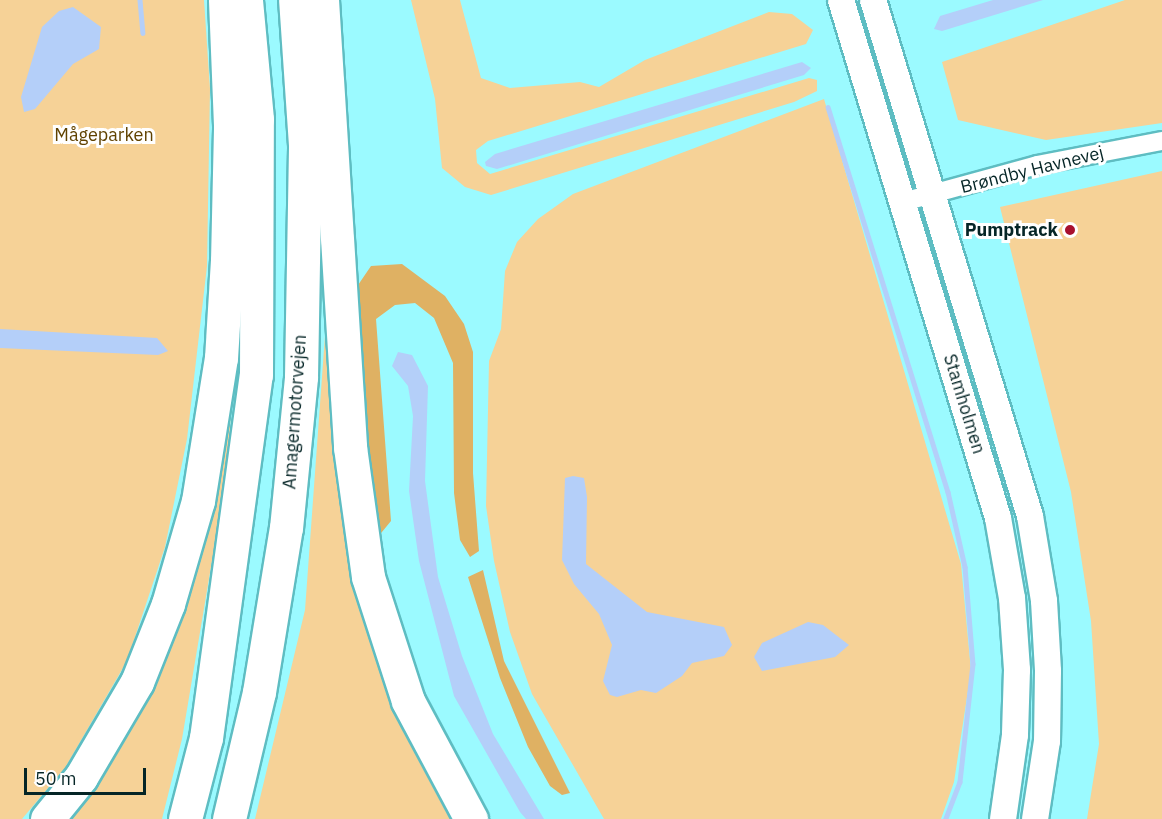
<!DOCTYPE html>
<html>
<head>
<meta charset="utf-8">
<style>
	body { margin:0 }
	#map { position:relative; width:1162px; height:819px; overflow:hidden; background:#9bfaff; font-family:"IBM Plex Sans",sans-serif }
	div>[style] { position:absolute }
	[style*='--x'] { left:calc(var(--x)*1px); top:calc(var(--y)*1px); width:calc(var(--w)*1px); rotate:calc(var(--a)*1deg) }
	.green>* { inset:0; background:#f6d297 }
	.forest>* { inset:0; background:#dfb163 }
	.water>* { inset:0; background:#b4cff9 }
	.stream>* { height:4.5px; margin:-2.25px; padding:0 2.25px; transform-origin:2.25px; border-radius:2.25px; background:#b4cff9 }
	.roads { filter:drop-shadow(2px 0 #5ebdc2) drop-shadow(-2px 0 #5ebdc2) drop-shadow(0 2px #5ebdc2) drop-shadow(0 -2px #5ebdc2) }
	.street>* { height:18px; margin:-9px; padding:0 9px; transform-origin:9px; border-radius:9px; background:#fff }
	.secondary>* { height:26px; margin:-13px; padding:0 13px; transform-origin:13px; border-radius:13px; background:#fff }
	.highway>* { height:33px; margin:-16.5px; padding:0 16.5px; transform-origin:16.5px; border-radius:16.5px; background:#fff }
	.dots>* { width:16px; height:16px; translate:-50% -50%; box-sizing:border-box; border:3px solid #fff; border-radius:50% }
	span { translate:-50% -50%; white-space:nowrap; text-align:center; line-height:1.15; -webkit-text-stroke:6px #fff; paint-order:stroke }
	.park-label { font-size:18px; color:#604200 }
	.street-label { font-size:18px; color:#052526 }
	.poi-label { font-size:18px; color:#052526; font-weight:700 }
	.right { translate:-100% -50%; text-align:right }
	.scale { position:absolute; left:24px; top:768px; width:122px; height:27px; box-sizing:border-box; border:3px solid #052526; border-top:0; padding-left:8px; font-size:18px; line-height:21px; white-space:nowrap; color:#052526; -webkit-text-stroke:4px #fff; paint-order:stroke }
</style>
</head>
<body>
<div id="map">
	<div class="green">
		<div style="clip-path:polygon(0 0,204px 0,210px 89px,207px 266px,187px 439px,165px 547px,127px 661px,65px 768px,22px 819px,0 819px)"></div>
		<div style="clip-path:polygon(411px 0,460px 0,481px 78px,510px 88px,580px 82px,599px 87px,645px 60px,769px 12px,792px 14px,813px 30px,806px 44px,488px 141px,476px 150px,477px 163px,490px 174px,809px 78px,817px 80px,817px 91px,794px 102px,491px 195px,465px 187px,442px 168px,435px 99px)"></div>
		<div style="clip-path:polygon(1125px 0,1162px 0,1162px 123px,1046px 140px,958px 120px,942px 62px)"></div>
		<div style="clip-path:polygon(824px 99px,961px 564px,971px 671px,954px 782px,941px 819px,604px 819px,532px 694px,510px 632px,494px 561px,486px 506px,489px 361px,501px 329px,505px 271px,517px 242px,538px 219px,573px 194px)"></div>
		<div style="clip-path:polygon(1162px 171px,1162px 819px,1087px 819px,1099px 744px,1091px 621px,1071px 492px,1000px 207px)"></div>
		<div style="clip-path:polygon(238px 283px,229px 446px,215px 543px,182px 739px,162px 819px,58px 819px,128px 717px)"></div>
		<div style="clip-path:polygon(326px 322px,343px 483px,456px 819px,255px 819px,305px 610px)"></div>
	</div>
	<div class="forest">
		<div style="clip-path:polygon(402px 264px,445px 296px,464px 324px,473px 352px,473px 473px,479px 551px,470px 557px,460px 540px,454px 493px,453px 363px,434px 318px,415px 303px,395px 305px,376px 319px,391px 521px,377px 538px,365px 465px,356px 288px,371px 266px)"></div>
		<div style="clip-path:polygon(483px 570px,504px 661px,570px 793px,562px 795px,550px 786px,528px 747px,500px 678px,468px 577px)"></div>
	</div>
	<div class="water">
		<div style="clip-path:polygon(993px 0,1043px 0,942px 31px,934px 29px,940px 16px)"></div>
		<div style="clip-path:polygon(73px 7px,101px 27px,99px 49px,73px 64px,35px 109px,24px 112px,21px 97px,42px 27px,59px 11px)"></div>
		<div style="clip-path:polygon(802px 62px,811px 68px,804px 75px,497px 169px,486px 166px,485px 162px,495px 154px)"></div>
		<div style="clip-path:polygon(0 329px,157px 338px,168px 351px,158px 355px,0 348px)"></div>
		<div style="clip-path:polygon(398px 352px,412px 355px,428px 386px,425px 481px,438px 577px,462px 656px,493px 734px,544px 819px,526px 819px,520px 812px,454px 696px,419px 561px,409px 491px,413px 416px,408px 386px,392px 366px)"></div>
		<div style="clip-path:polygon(573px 476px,584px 478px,587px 497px,586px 564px,647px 612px,724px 627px,732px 645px,724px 656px,692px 663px,682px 676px,656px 693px,641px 690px,617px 697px,610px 695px,603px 681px,612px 645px,599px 614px,574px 584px,562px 560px,565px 478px)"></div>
		<div style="clip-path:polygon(808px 622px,823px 625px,849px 645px,835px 657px,762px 671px,754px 657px,762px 643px)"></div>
	</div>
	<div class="stream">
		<div style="--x:140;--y:0;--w:33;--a:85"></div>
		<div style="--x:828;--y:107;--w:403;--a:72.7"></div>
		<div style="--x:948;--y:492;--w:77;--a:77.2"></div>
		<div style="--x:965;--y:567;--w:97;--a:85.3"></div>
		<div style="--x:973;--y:664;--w:119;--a:96.3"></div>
		<div style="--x:960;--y:782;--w:40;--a:111"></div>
	</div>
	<div class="roads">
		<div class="street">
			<div style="--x:903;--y:202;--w:139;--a:-15.4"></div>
			<div style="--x:1037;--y:165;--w:127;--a:-10.9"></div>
		</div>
		<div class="secondary">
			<div style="--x:841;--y:0;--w:541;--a:73.14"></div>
			<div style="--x:998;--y:518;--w:81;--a:80.1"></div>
			<div style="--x:1012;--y:598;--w:72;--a:86"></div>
			<div style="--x:1017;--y:670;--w:65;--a:91.8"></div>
			<div style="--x:1015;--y:735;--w:85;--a:98.1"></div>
			<div style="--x:873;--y:0;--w:539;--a:73.08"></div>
			<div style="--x:1030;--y:516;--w:86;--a:80.6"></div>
			<div style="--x:1044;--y:601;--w:70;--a:86.7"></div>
			<div style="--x:1048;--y:671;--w:70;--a:90.8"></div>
			<div style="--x:1047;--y:741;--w:79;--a:98.7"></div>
		</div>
		<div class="highway">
			<div style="--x:322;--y:0;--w:448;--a:86.4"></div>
			<div style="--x:350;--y:447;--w:131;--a:82.1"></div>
			<div style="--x:368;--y:577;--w:130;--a:72.1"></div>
			<div style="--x:408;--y:701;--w:134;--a:61.9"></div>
			<div style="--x:47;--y:819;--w:54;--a:-51"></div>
			<div style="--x:81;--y:777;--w:110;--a:-59.5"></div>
			<div style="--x:137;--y:682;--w:84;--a:-68.3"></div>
			<div style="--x:168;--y:604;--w:107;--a:-73.8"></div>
			<div style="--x:198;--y:501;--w:145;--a:-80.9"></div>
			<div style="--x:221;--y:358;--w:97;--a:-86.5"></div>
			<div style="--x:227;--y:261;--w:136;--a:-88.7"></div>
			<div style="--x:230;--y:125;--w:125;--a:-92.3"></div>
			<div style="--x:185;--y:819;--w:84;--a:-75.5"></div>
			<div style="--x:206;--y:738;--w:366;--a:-82.2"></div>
			<div style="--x:256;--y:375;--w:256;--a:-89.8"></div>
			<div style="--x:257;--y:119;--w:120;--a:-95.3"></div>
			<div style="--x:229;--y:819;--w:130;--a:-76.7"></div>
			<div style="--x:259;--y:692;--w:166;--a:-80.7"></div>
			<div style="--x:286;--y:528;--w:152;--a:-84.3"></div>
			<div style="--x:301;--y:377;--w:232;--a:-89"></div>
			<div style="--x:305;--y:145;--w:145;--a:-93.9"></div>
		</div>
	</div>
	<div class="dots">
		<div style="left:1070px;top:230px;background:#a8102e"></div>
	</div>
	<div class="park-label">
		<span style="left:104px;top:135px">Mågeparken</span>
	</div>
	<div class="street-label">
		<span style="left:1032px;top:170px;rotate:-14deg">Brøndby Havnevej</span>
		<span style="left:964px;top:404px;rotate:73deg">Stamholmen</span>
		<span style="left:295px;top:412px;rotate:-86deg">Amagermotorvejen</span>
	</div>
	<div class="poi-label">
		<span class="right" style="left:1058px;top:230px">Pumptrack</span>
	</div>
	<div class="scale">50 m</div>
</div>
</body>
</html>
